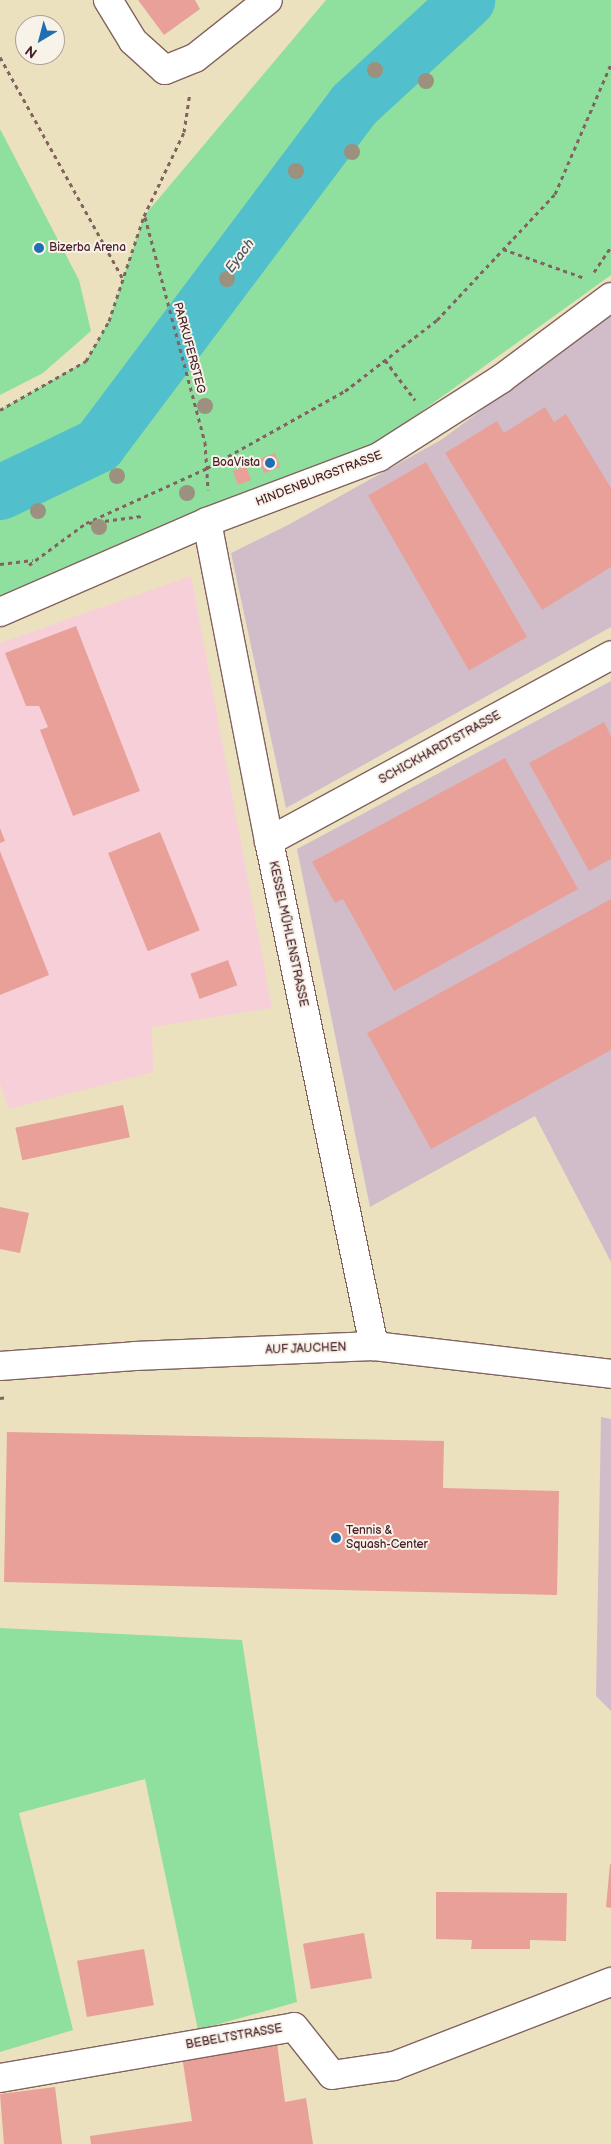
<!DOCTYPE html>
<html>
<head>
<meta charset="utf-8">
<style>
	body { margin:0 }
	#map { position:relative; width:611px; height:2144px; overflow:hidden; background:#ebe1bf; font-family:"Balsamiq Sans",sans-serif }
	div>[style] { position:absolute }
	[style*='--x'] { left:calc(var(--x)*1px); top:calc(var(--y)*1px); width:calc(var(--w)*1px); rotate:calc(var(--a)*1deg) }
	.built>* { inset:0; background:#f6cfd8 }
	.industrial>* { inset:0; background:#d1bdca }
	.green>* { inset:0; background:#8fdf9e }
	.river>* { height:55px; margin:-27.5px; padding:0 27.5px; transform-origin:27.5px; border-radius:27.5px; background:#52bfcc }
	.building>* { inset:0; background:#e9a098; transform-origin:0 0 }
	.path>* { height:3px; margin-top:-1.5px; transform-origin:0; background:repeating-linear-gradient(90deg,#82635f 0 4px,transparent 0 8px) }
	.roads { filter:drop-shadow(1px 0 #82635f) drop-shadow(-1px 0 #82635f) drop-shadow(0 1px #82635f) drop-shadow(0 -1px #82635f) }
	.minor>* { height:28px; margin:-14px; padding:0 14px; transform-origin:14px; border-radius:14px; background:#fff }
	.major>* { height:28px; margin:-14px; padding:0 14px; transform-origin:14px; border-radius:14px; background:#fff }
	.trees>* { width:16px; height:16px; margin:-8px; border-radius:50%; background:#9c917e }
	.dots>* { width:14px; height:14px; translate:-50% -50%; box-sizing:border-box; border:2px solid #f7f3e8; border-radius:50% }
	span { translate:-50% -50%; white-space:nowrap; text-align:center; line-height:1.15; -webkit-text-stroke:4px #f7f3e8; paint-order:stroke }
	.poi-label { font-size:12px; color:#4a1f2b }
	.left { translate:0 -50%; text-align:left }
	.right { translate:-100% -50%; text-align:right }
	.street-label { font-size:12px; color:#4a1f2b }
	.water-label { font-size:14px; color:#4d5763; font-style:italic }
	.north { position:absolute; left:15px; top:15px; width:50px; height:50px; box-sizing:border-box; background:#f7f3e8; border:1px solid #b29e9c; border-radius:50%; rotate:217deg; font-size:14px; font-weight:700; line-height:20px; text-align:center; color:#4a1f2b }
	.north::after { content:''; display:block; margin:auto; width:18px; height:22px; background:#1f6fb2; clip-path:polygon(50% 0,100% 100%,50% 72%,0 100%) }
</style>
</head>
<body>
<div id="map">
	<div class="built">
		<div style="clip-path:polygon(191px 576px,272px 1008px,152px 1027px,153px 1072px,9px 1109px,0 1083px,0 643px)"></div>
	</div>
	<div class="industrial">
		<div style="clip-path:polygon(611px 314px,611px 627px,286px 808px,231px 553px,288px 525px,441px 440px)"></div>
		<div style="clip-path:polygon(611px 681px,611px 1262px,535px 1116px,370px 1207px,297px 849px)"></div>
		<div style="clip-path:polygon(601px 1417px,611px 1419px,611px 1711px,596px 1696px)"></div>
	</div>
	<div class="green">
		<div style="clip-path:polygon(326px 0,611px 0,611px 275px,372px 447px,0 596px,0 410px,86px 361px,109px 321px,144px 216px)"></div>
		<div style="clip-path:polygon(0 129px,79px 280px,91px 331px,43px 373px,0 395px)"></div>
		<div style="clip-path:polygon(0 1628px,242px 1640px,297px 2002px,198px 2030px,145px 1779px,19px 1813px,73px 2030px,0 2052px)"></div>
	</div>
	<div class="river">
		<div style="--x:0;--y:492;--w:109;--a:-25.6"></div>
		<div style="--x:98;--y:445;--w:426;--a:-53.1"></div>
		<div style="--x:354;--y:104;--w:154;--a:-42.6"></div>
	</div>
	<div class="building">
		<div style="clip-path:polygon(138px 0,195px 0,200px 9px,164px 35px)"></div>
		<div style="clip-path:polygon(545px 407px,554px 422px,566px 414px,611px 488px,611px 567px,542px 610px,445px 453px,497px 421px,504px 433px)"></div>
		<div style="left:275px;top:453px;width:15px;height:17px;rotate:70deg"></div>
		<div style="left:426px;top:462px;width:202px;height:67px;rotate:60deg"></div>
		<div style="left:246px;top:466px;width:15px;height:14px;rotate:70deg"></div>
		<div style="clip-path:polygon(76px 626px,140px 791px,73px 816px,40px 730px,48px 727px,39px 706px,26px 706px,5px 653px)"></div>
		<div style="clip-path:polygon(604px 722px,611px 736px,611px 859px,589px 871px,529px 763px)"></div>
		<div style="clip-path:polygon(505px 758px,578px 889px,394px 991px,343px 899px,335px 903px,312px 862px)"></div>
		<div style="clip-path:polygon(0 828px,5px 841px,0 843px)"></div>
		<div style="left:160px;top:832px;width:106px;height:56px;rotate:68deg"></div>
		<div style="clip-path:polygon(0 851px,49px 975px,0 995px)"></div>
		<div style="clip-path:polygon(611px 899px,611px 1050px,431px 1149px,367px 1033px)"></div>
		<div style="left:228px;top:960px;width:27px;height:40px;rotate:70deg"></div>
		<div style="left:123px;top:1105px;width:33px;height:110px;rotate:78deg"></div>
		<div style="clip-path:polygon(0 1207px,29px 1213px,20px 1253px,0 1249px)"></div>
		<div style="clip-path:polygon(7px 1432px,444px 1441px,443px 1488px,559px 1491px,557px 1595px,4px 1582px)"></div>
		<div style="clip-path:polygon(610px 1864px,611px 1864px,611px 1908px,606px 1907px)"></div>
		<div style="clip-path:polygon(436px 1892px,567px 1893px,566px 1941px,530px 1940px,530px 1949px,471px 1949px,472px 1940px,436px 1939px)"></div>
		<div style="left:364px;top:1933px;width:46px;height:62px;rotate:80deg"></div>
		<div style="left:144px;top:1949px;width:57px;height:68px;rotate:80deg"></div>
		<div style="clip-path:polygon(277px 2043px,285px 2102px,306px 2098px,313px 2144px,91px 2144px,90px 2136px,192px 2121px,182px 2056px)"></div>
		<div style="clip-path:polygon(55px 2087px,62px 2144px,4px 2144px,0 2094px)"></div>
	</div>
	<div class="path">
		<div style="--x:0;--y:57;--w:252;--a:61"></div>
		<div style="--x:145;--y:217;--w:233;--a:75.1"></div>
		<div style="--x:205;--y:442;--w:48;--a:86.4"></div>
		<div style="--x:503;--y:249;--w:87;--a:19.5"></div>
		<div style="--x:594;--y:272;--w:30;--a:-56"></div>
		<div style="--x:385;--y:360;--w:50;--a:53.1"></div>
		<div style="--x:0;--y:410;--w:99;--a:-29.7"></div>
		<div style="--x:86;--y:361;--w:46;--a:-60.1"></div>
		<div style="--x:109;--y:321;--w:111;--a:-71.6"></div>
		<div style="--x:144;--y:216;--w:93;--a:-64.5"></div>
		<div style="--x:184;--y:132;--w:40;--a:-81.5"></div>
		<div style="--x:89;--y:523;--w:53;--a:-7.5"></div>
		<div style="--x:0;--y:564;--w:33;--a:-7"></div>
		<div style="--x:29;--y:565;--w:71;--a:-36.4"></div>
		<div style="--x:86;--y:523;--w:133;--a:-24.4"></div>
		<div style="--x:207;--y:468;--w:158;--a:-29.2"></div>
		<div style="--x:345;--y:391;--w:116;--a:-37.7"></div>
		<div style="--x:437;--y:320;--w:173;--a:-46.9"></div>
		<div style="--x:555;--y:194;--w:142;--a:-66.7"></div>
		<div style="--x:0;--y:1398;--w:8;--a:-7"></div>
	</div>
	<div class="roads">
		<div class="minor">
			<div style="--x:108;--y:0;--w:48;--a:58.6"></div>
			<div style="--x:133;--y:41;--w:43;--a:42.2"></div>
			<div style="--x:165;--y:70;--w:32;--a:-22"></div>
			<div style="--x:195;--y:58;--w:93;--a:-38.5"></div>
			<div style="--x:207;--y:522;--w:325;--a:79"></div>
			<div style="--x:269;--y:841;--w:516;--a:78.25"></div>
			<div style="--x:0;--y:612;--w:226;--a:-23.5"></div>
			<div style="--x:207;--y:522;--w:184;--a:-20.7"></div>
			<div style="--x:379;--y:457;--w:145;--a:-32.6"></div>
			<div style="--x:501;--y:379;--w:137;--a:-36.7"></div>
			<div style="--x:269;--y:841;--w:389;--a:-28.5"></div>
			<div style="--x:0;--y:2078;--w:298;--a:-9.8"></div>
			<div style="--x:294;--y:2027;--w:61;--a:51.6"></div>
			<div style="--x:332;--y:2075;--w:63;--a:-8.3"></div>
			<div style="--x:394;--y:2066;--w:233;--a:-21.2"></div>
		</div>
		<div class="major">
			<div style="--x:0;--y:1366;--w:135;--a:-4.2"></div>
			<div style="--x:135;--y:1356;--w:239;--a:-2.4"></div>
			<div style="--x:374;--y:1346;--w:239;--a:6.7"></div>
		</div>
	</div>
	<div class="trees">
		<div style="left:375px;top:70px"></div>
		<div style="left:426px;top:81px"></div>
		<div style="left:352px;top:152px"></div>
		<div style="left:296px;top:171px"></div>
		<div style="left:227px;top:279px"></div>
		<div style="left:205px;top:406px"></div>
		<div style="left:117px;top:476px"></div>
		<div style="left:187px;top:493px"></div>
		<div style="left:38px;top:511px"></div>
		<div style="left:99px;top:527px"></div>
	</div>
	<div class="dots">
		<div style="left:39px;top:248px;background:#1f6fb2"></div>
		<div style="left:270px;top:463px;background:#1f6fb2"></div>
		<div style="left:336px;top:1538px;background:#1f6fb2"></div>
	</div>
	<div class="poi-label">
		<span class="left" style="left:49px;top:248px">Bizerba Arena</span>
		<span class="right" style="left:260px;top:463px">BoaVista</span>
		<span class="left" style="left:346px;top:1538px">Tennis &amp;<br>Squash-Center</span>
	</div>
	<div class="street-label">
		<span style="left:189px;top:348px;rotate:75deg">PARKUFERSTEG</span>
		<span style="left:319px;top:479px;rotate:-21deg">HINDENBURGSTRASSE</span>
		<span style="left:440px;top:748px;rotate:-29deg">SCHICKHARDTSTRASSE</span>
		<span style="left:288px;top:934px;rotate:78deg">KESSELMÜHLENSTRASSE</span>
		<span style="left:306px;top:1349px;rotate:-2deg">AUF JAUCHEN</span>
		<span style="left:234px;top:2037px;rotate:-10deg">BEBELTSTRASSE</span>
	</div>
	<div class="water-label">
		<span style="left:240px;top:256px;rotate:-53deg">Eyach</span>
	</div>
	<div class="north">N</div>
</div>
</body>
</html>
